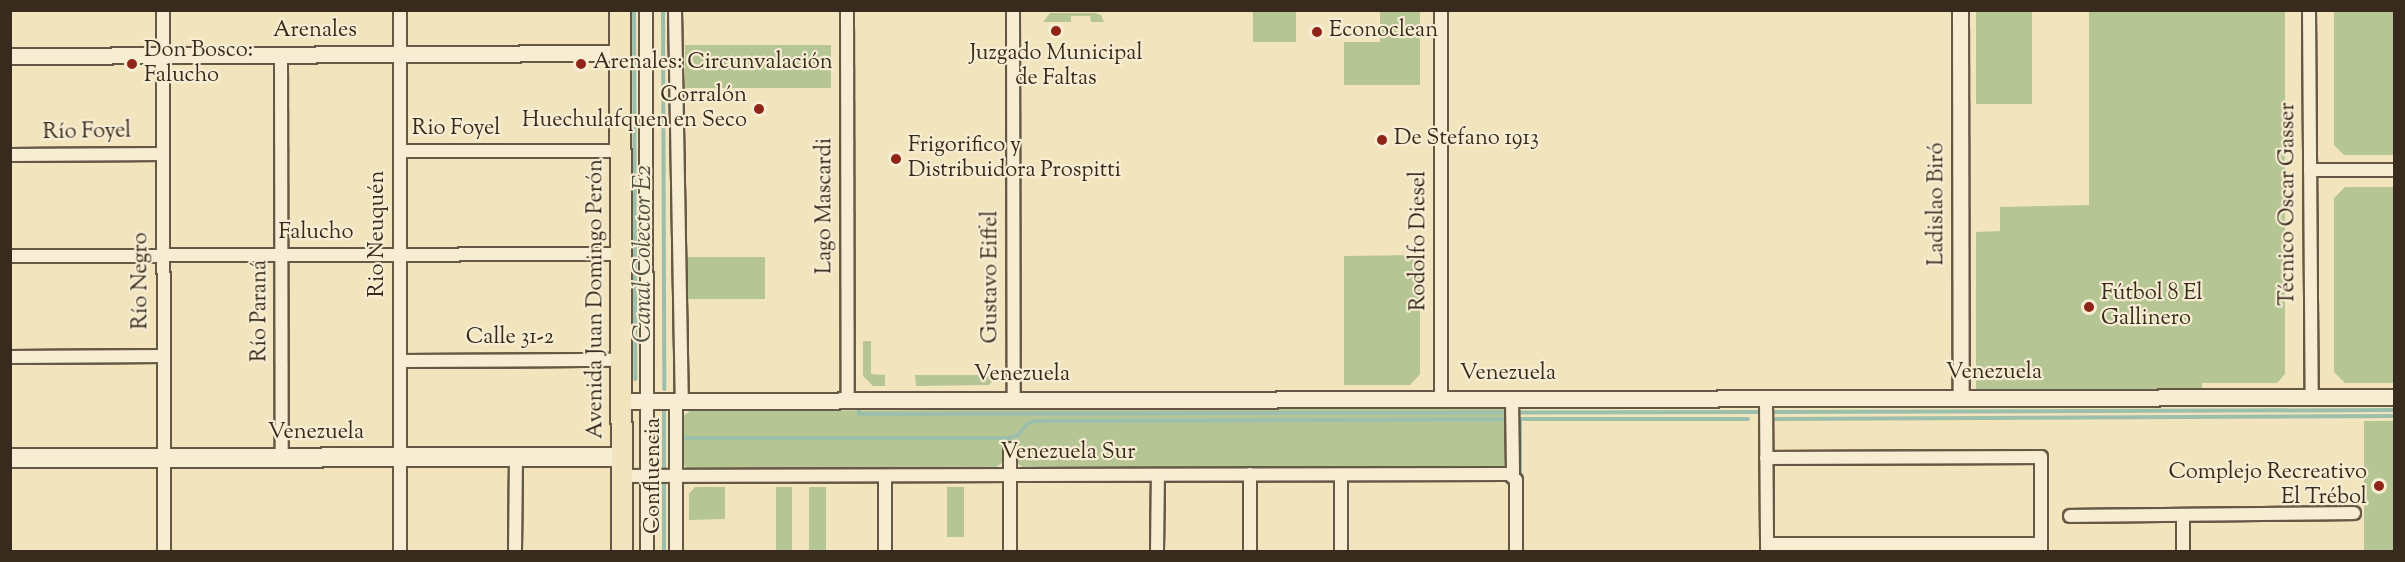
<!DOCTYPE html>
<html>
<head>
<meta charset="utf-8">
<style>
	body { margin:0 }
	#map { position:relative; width:2405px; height:562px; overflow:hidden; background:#f2e4bc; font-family:"Sorts Mill Goudy",serif }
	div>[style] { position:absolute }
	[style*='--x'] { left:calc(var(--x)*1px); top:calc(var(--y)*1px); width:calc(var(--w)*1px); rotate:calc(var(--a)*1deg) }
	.green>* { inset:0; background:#b6c594; transform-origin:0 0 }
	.stream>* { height:4px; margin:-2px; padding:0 2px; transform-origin:2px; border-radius:2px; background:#9cbfac }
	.roads { filter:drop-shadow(2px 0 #665844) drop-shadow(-2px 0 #665844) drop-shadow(0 2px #665844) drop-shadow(0 -2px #665844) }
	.minor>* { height:12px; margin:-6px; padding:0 6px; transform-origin:6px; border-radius:6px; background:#f7edd3 }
	.tertiary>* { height:15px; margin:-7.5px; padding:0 7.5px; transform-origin:7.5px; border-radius:7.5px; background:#f7edd3 }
	.secondary>* { height:18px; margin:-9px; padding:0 9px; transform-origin:9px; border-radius:9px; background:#f7edd3 }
	.primary>* { height:20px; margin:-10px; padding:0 10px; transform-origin:10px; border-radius:10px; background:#f2e4bc }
	.dots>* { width:16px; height:16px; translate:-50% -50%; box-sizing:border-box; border:3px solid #f7edd3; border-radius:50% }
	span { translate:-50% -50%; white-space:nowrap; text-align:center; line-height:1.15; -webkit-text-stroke:4.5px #f7edd3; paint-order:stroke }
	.street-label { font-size:22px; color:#382a1c }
	.poi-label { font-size:22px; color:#382a1c }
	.left { translate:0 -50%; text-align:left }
	.right { translate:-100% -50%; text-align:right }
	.water-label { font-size:24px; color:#514f40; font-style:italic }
	.frame { position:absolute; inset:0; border:12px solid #382a1c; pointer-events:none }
</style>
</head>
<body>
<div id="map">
	<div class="green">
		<div style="left:1253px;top:11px;width:43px;height:31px"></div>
		<div style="clip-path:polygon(1380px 11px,1420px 11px,1420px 85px,1344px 85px,1344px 42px,1380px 42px)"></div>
		<div style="left:1976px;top:11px;width:56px;height:93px"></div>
		<div style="clip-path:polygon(2089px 11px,2285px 11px,2285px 374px,2277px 383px,2202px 383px,2202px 396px,1976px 396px,1976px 232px,2000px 231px,2000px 207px,2089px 205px)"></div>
		<div style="clip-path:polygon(2334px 11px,2394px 11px,2394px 155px,2344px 155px,2334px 145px)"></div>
		<div style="clip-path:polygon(1050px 13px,1095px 13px,1101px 15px,1104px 22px,1091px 22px,1090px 16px,1071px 16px,1071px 22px,1043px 22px)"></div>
		<div style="left:685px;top:45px;width:146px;height:43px"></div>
		<div style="clip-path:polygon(2345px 187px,2394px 187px,2394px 383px,2345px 383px,2334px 372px,2334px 198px)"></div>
		<div style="clip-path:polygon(1420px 255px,1420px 374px,1410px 385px,1344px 385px,1344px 256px)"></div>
		<div style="left:688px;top:257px;width:77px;height:42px"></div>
		<div style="clip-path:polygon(863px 341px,871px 341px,871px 374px,885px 375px,885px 386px,873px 386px,863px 376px)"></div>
		<div style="clip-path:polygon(915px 375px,989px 375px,997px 376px,989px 385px,916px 386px)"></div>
		<div style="clip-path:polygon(1515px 408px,1514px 468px,1024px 468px,1017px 463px,1016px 446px,1004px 445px,1003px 462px,995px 468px,689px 470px,683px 464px,682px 417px,690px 411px)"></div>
		<div style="left:2364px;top:421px;width:30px;height:130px"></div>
		<div style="clip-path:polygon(695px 487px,725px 487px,725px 519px,689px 520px,689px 494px)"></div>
		<div style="left:776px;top:487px;width:16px;height:64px"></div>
		<div style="left:809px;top:487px;width:17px;height:64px"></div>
		<div style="left:947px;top:487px;width:17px;height:50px"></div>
	</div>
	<div class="stream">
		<div style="--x:634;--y:10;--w:369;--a:89.8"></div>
		<div style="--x:663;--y:10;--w:379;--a:89.8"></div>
		<div style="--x:859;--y:404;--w:10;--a:90"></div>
		<div style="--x:859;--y:414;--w:901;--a:-0.13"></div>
		<div style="--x:664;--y:411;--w:58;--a:90"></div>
		<div style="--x:1770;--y:412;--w:624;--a:-0.18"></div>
		<div style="--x:1515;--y:419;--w:233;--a:0"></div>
		<div style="--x:1773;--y:419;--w:621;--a:-0.28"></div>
		<div style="--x:681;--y:438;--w:327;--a:0"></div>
		<div style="--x:1008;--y:438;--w:9;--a:-13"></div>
		<div style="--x:1017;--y:436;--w:16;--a:-50"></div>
		<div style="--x:1027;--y:424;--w:8;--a:-23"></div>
		<div style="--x:1034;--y:421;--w:470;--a:-0.2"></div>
		<div style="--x:1520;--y:481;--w:62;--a:-90"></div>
		<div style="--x:664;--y:552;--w:67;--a:-90"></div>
	</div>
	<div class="roads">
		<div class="minor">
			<div style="--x:163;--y:10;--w:542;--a:89.89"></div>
			<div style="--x:646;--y:10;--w:542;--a:89.89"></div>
			<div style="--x:675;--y:10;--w:391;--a:89"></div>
			<div style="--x:847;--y:10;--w:390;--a:89.9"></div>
			<div style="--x:1013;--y:10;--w:390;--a:89.9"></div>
			<div style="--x:1441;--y:10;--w:389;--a:90"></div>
			<div style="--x:2309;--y:10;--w:387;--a:89.6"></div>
			<div style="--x:281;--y:55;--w:403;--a:89.9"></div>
			<div style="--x:400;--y:151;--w:221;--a:0"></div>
			<div style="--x:10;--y:155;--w:153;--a:-0.4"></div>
			<div style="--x:2310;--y:170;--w:84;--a:0"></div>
			<div style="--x:10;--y:256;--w:611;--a:-0.19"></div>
			<div style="--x:10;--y:357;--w:153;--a:-0.4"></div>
			<div style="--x:400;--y:361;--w:221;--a:-0.3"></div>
			<div style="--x:1766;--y:398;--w:152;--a:89.6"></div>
			<div style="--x:1512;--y:399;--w:76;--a:89.2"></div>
			<div style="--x:676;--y:401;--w:151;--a:90"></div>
			<div style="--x:1010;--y:449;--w:103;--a:90"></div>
			<div style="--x:1766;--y:458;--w:275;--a:-0.2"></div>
			<div style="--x:2041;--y:457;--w:95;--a:90"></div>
			<div style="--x:1250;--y:474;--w:78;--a:90"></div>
			<div style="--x:1341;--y:475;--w:77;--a:90"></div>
			<div style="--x:621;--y:476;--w:888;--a:-0.13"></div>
			<div style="--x:1509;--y:474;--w:9;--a:41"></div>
			<div style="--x:1516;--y:480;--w:72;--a:90"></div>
			<div style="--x:885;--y:476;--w:76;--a:90"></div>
			<div style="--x:2070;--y:516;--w:284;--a:-0.6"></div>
			<div style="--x:1767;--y:544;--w:274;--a:0"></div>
			<div style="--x:400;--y:552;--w:542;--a:-90"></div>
			<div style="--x:515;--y:552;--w:94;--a:-89.4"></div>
			<div style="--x:1157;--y:552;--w:77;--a:-89.3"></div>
			<div style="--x:2183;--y:552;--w:37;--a:-90"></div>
		</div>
		<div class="tertiary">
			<div style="--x:1960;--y:10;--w:388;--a:89.9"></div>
			<div style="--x:10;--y:56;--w:611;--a:-0.28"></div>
			<div style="--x:621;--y:401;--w:1773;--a:-0.13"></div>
		</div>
		<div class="secondary">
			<div style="--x:10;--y:458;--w:611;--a:-0.09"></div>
		</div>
		<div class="primary">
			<div style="--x:620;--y:10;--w:542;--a:89.79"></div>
		</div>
	</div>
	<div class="dots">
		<div style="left:1056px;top:31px;background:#8f2418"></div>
		<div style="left:1317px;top:32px;background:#8f2418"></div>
		<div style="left:132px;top:64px;background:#8f2418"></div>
		<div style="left:581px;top:64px;background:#8f2418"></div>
		<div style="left:759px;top:109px;background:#8f2418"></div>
		<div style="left:1382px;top:140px;background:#8f2418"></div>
		<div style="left:896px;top:159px;background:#8f2418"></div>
		<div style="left:2089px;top:307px;background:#8f2418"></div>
		<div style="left:2379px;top:486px;background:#8f2418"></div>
	</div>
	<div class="street-label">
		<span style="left:315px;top:32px">Arenales</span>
		<span style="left:456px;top:130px">Rio Foyel</span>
		<span style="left:87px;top:133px;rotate:-1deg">Río Foyel</span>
		<span style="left:1938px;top:204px;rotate:-90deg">Ladislao Biró</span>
		<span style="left:2289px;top:204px;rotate:-90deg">Técnico Oscar Gasser</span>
		<span style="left:826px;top:206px;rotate:-90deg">Lago Mascardi</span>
		<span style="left:316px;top:234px">Falucho</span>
		<span style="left:379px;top:234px;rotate:-90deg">Rio Neuquén</span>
		<span style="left:1420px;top:241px;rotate:-90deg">Rodolfo Diesel</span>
		<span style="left:992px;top:277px;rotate:-90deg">Gustavo Eiffel</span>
		<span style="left:142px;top:281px;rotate:-90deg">Río Negro</span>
		<span style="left:597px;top:299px;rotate:-90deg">Avenida Juan Domingo Perón</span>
		<span style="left:261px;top:311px;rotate:-90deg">Río Paraná</span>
		<span style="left:510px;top:339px">Calle 31-2</span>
		<span style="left:1994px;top:374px">Venezuela</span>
		<span style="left:1508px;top:375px">Venezuela</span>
		<span style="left:1022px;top:376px">Venezuela</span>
		<span style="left:316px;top:434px">Venezuela</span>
		<span style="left:1068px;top:454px">Venezuela Sur</span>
		<span style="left:655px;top:476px;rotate:-90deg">Confluencia</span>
	</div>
	<div class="poi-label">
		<span class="left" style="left:1329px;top:32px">Econoclean</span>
		<span class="left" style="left:144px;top:64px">Don Bosco:<br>Falucho</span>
		<span style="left:1056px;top:67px">Juzgado Municipal<br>de Faltas</span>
		<span class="left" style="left:593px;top:64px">Arenales: Circunvalación</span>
		<span class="right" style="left:747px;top:109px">Corralón<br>Huechulafquen en Seco</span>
		<span class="left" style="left:1394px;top:140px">De Stefano 1913</span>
		<span class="left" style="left:908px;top:159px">Frigorifico y<br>Distribuidora Prospitti</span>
		<span class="left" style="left:2101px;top:307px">Fútbol 8 El<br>Gallinero</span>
		<span class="right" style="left:2367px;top:486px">Complejo Recreativo<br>El Trébol</span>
	</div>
	<div class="water-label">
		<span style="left:645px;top:254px;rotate:-90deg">Canal Colector E2</span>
	</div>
	<div class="frame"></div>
</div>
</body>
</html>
